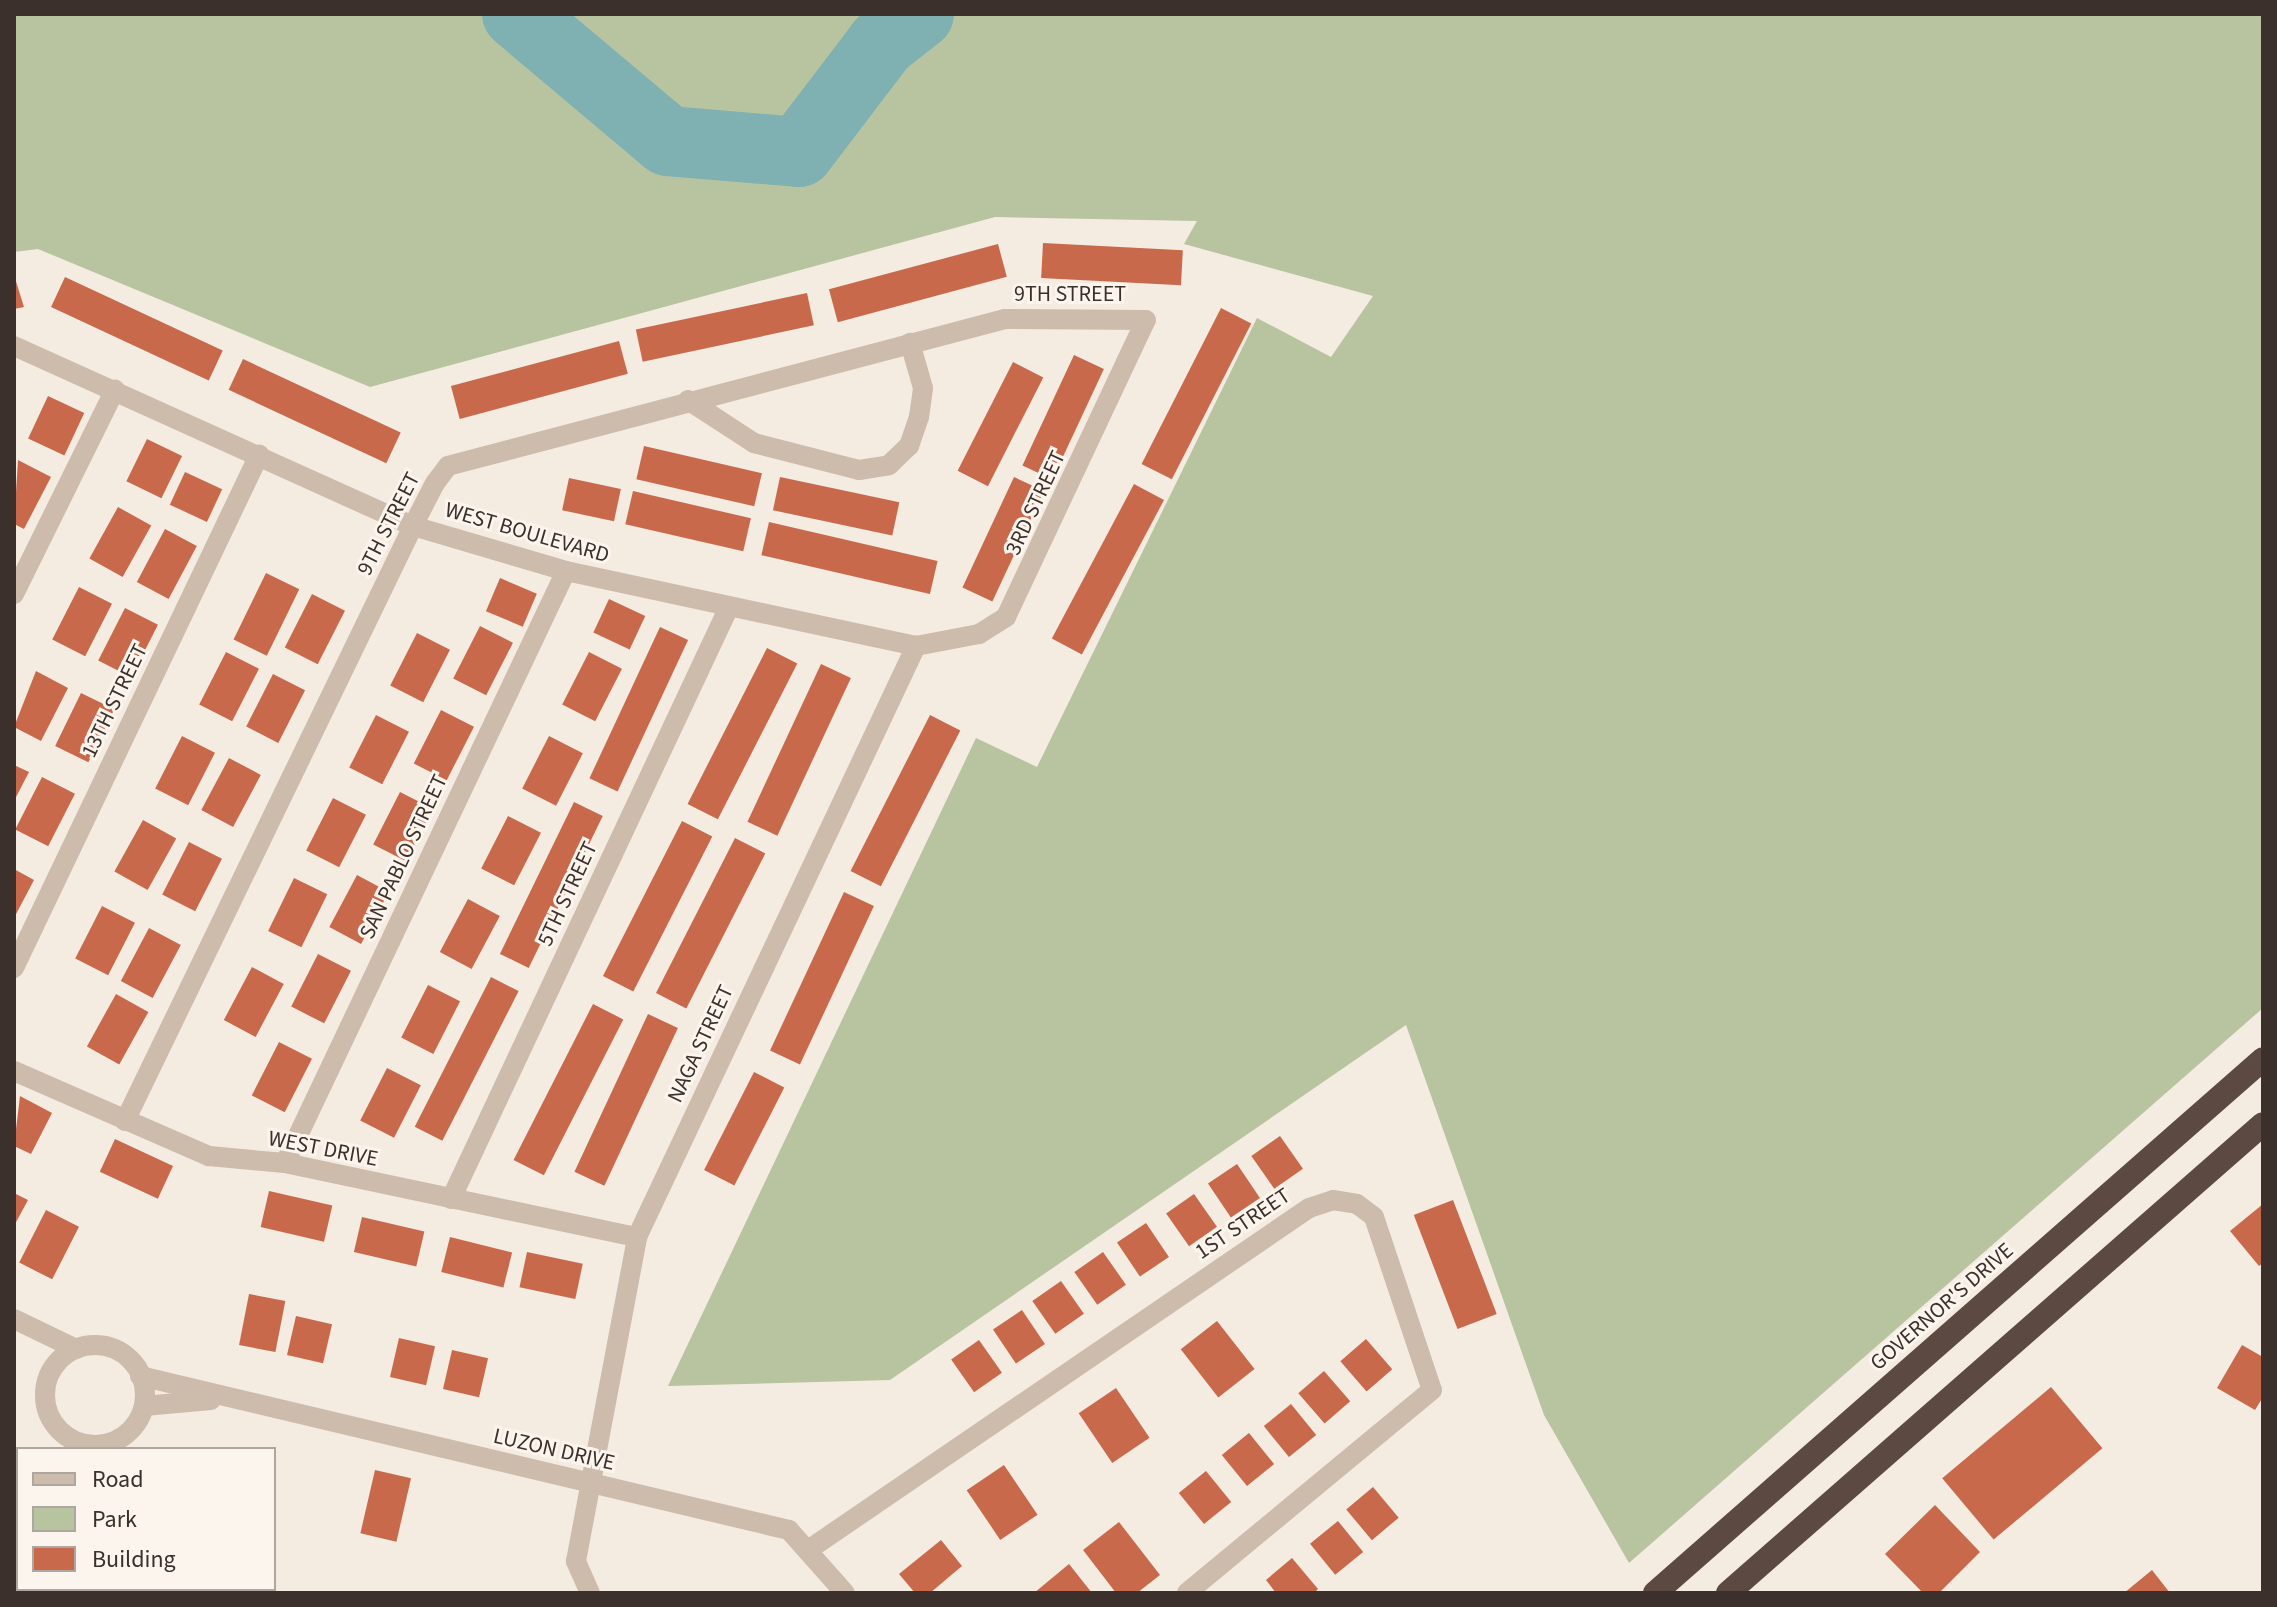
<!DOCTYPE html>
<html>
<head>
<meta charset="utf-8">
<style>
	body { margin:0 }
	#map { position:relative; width:2277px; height:1607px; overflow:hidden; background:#f4ebe1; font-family:"Source Sans 3",sans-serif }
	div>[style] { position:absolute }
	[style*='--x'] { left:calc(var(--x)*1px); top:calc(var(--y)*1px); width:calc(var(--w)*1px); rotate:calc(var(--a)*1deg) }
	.green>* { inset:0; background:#b8c4a0 }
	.river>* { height:70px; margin:-35px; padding:0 35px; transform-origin:35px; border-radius:35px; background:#7fb0b2 }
	.building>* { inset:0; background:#c8694b; transform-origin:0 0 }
	.street>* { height:20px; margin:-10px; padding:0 10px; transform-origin:10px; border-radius:10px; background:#cdbbac }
	.street>.ring { margin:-10px; padding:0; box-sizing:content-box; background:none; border:20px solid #cdbbac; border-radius:50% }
	.highway>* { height:24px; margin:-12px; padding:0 12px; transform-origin:12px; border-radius:12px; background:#5c4a42 }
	span { translate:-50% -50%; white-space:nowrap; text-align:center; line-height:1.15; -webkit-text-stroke:6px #fbf5ee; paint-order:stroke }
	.street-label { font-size:22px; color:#3b302b }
	.frame { position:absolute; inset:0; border:16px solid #3b302b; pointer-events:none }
	.legend { position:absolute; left:16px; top:1447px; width:260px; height:144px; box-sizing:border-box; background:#fbf5ee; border:2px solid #aea6a0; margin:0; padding:10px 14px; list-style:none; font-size:24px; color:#3b302b }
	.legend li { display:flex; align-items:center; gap:16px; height:40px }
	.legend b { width:40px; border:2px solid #aea6a0 }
</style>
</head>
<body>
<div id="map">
	<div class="green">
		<div style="clip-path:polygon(14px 14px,2263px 14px,2263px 1008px,1629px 1563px,1544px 1415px,1406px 1025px,890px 1380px,668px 1386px,976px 738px,1037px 767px,1257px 318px,1331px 357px,1373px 296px,1184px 244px,1197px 221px,995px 217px,370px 387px,38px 249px,14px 252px)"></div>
	</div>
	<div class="river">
		<div style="--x:517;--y:14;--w:197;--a:40.1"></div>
		<div style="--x:668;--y:141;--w:131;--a:4.8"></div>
		<div style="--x:799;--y:152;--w:137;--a:-52.7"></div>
		<div style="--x:882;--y:43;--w:47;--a:-38.1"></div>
	</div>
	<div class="building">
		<div style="left:1043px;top:243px;width:140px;height:35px;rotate:3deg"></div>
		<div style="left:998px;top:244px;width:34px;height:175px;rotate:75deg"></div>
		<div style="clip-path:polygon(14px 275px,24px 307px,14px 309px)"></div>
		<div style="left:65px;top:277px;width:174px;height:33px;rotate:25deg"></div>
		<div style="left:807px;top:293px;width:33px;height:175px;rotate:78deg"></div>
		<div style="left:1221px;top:308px;width:34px;height:175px;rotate:27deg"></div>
		<div style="left:619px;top:341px;width:34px;height:174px;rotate:75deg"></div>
		<div style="left:1074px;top:355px;width:33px;height:122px;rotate:25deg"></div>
		<div style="left:243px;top:359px;width:174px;height:34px;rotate:25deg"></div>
		<div style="left:1013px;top:362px;width:34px;height:122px;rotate:27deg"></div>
		<div style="left:48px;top:396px;width:40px;height:47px;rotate:25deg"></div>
		<div style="left:147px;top:439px;width:39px;height:47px;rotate:26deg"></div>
		<div style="left:644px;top:446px;width:121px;height:34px;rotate:13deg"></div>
		<div style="clip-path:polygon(18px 460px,51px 477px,24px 529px,14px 524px)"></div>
		<div style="left:185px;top:472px;width:41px;height:36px;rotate:25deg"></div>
		<div style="left:780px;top:477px;width:122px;height:34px;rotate:12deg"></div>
		<div style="left:1014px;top:477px;width:33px;height:122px;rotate:25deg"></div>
		<div style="left:569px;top:478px;width:53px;height:33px;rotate:12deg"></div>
		<div style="left:1134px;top:484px;width:34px;height:175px;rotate:28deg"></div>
		<div style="left:633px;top:491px;width:121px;height:34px;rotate:13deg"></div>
		<div style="left:118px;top:507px;width:38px;height:59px;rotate:29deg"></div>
		<div style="left:769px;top:522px;width:173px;height:34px;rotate:13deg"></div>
		<div style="left:165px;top:529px;width:36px;height:60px;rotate:28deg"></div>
		<div style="left:266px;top:573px;width:37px;height:74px;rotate:26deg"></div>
		<div style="left:500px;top:578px;width:40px;height:36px;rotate:23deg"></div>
		<div style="left:79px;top:587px;width:37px;height:59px;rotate:27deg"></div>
		<div style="left:312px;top:594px;width:37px;height:60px;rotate:27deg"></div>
		<div style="left:609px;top:599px;width:40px;height:37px;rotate:25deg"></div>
		<div style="left:125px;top:608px;width:37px;height:59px;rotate:27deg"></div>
		<div style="left:480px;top:626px;width:37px;height:59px;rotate:27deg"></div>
		<div style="left:660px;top:627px;width:31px;height:167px;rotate:25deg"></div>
		<div style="left:417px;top:633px;width:37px;height:59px;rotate:27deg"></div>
		<div style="left:767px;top:648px;width:34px;height:175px;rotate:27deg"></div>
		<div style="left:226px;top:652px;width:37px;height:59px;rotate:27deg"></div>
		<div style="left:589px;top:652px;width:37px;height:59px;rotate:27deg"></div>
		<div style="left:821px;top:664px;width:33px;height:174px;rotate:25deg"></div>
		<div style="clip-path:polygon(36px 671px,68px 688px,41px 741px,14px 727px)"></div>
		<div style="left:273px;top:674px;width:36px;height:59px;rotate:27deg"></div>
		<div style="left:81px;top:693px;width:37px;height:59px;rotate:26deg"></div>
		<div style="left:441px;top:710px;width:37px;height:60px;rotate:27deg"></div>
		<div style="left:376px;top:715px;width:37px;height:59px;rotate:27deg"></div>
		<div style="left:930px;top:715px;width:34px;height:175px;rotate:27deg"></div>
		<div style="left:182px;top:736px;width:37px;height:59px;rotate:27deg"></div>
		<div style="left:549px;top:736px;width:38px;height:59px;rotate:27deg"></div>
		<div style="left:229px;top:758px;width:36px;height:59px;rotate:28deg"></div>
		<div style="clip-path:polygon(14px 765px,29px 772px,14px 801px)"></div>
		<div style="left:42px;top:777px;width:37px;height:59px;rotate:27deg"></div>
		<div style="left:400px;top:792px;width:37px;height:59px;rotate:27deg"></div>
		<div style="left:333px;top:798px;width:37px;height:59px;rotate:27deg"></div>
		<div style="left:574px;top:802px;width:32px;height:169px;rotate:26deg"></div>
		<div style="left:508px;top:816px;width:37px;height:59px;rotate:27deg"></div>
		<div style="left:143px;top:820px;width:38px;height:59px;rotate:29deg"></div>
		<div style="left:682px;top:821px;width:34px;height:174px;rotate:27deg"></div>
		<div style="left:735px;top:838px;width:34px;height:174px;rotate:27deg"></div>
		<div style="left:189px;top:842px;width:37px;height:59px;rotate:27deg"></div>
		<div style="clip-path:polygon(14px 869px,34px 880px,14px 918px)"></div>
		<div style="left:357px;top:875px;width:36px;height:59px;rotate:28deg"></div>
		<div style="left:294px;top:878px;width:37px;height:59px;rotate:26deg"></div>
		<div style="left:844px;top:892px;width:33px;height:175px;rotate:25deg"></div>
		<div style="left:468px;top:899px;width:36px;height:60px;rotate:28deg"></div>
		<div style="left:102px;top:906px;width:37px;height:59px;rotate:27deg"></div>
		<div style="left:149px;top:928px;width:36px;height:60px;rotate:28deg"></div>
		<div style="left:318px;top:954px;width:37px;height:59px;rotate:27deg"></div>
		<div style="left:252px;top:967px;width:36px;height:60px;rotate:28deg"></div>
		<div style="left:491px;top:977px;width:31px;height:168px;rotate:27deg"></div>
		<div style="left:428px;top:985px;width:36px;height:59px;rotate:27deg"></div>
		<div style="left:116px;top:994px;width:37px;height:60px;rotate:29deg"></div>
		<div style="left:593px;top:1004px;width:34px;height:175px;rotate:27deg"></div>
		<div style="left:648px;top:1014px;width:33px;height:174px;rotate:25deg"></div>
		<div style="left:279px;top:1042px;width:37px;height:60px;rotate:27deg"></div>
		<div style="left:387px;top:1068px;width:38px;height:59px;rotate:27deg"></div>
		<div style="left:754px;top:1072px;width:34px;height:110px;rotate:27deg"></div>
		<div style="clip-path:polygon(20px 1096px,52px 1113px,31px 1154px,14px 1146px)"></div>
		<div style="left:1280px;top:1136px;width:40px;height:35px;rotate:55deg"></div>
		<div style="left:115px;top:1139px;width:64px;height:36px;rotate:25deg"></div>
		<div style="left:1237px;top:1164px;width:41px;height:35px;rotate:56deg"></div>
		<div style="left:269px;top:1191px;width:65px;height:37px;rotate:13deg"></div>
		<div style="clip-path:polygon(14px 1193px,28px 1200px,14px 1226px)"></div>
		<div style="left:1194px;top:1194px;width:40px;height:34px;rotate:55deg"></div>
		<div style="left:1453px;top:1200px;width:122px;height:42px;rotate:69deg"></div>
		<div style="clip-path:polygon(2263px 1204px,2263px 1263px,2259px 1266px,2230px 1231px)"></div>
		<div style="left:46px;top:1210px;width:37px;height:59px;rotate:27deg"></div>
		<div style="left:362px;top:1217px;width:64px;height:36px;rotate:13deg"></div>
		<div style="left:1146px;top:1223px;width:41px;height:35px;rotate:56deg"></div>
		<div style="left:450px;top:1237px;width:64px;height:36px;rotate:14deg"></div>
		<div style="left:527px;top:1252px;width:57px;height:36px;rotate:12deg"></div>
		<div style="left:1103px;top:1252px;width:40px;height:35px;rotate:55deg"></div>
		<div style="left:1061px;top:1281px;width:40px;height:35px;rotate:55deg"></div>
		<div style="left:249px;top:1294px;width:37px;height:52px;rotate:11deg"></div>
		<div style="left:1022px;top:1310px;width:41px;height:35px;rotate:56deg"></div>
		<div style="left:296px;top:1316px;width:37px;height:40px;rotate:13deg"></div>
		<div style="left:1217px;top:1321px;width:61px;height:46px;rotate:52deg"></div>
		<div style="left:399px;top:1338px;width:37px;height:40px;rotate:13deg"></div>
		<div style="left:1366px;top:1339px;width:40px;height:34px;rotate:49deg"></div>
		<div style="left:979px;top:1340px;width:40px;height:34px;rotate:55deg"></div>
		<div style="clip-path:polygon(2242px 1345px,2263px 1357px,2263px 1397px,2255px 1410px,2217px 1388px)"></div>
		<div style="left:452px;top:1350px;width:37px;height:40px;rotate:13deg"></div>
		<div style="left:1324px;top:1371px;width:40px;height:34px;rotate:49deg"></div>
		<div style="left:2051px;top:1387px;width:80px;height:142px;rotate:50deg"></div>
		<div style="left:1116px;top:1388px;width:60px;height:45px;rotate:56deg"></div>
		<div style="left:1291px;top:1404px;width:40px;height:35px;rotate:51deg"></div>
		<div style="left:1249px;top:1433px;width:40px;height:35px;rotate:51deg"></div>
		<div style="left:1004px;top:1465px;width:60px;height:45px;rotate:56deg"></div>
		<div style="left:375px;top:1470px;width:37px;height:65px;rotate:13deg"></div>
		<div style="left:1206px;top:1471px;width:40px;height:35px;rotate:51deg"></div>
		<div style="left:1373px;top:1487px;width:40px;height:35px;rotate:50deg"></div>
		<div style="clip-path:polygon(1935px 1505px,1980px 1552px,1939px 1593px,1923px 1593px,1885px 1554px)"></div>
		<div style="left:1338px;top:1521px;width:40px;height:36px;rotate:51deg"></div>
		<div style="clip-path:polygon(1119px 1522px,1160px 1575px,1137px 1593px,1116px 1593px,1083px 1550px)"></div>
		<div style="clip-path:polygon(941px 1540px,962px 1566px,930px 1593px,915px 1593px,899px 1574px)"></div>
		<div style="clip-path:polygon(1292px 1558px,1318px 1589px,1314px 1593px,1276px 1593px,1266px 1580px)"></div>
		<div style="clip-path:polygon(1069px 1564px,1092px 1593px,1034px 1593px)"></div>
		<div style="clip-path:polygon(2152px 1570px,2170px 1593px,2124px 1593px)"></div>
	</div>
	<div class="street">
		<div style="--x:14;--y:346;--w:438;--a:24.3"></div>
		<div style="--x:413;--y:526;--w:159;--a:16.4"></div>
		<div style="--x:566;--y:571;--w:358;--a:12.1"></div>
		<div style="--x:916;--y:646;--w:64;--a:-10.8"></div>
		<div style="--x:979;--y:634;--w:32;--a:-32"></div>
		<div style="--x:1006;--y:617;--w:328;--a:-64.8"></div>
		<div style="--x:1146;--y:320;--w:141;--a:-179.6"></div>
		<div style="--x:1005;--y:319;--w:576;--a:165.22"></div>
		<div style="--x:448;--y:466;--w:21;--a:127"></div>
		<div style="--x:435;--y:483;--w:48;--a:117.1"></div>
		<div style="--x:413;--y:526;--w:661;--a:115.83"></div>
		<div style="--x:688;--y:400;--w:79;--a:33.1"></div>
		<div style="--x:754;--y:443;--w:108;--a:14.4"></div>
		<div style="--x:859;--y:470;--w:30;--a:-9"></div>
		<div style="--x:889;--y:465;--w:28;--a:-44"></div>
		<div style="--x:909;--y:446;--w:31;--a:-71"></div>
		<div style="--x:919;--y:417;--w:29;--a:-82"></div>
		<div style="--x:923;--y:388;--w:47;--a:-106.1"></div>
		<div style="--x:14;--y:594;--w:228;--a:-63.7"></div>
		<div style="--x:14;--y:968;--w:569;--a:-64.47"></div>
		<div style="--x:14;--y:1071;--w:213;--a:23.6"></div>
		<div style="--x:209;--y:1156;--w:76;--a:5.3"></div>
		<div style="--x:285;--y:1163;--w:360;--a:11.9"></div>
		<div style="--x:285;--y:1163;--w:655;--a:-64.61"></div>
		<div style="--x:451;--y:1199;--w:652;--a:-64.85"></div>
		<div style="--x:14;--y:1319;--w:69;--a:25.8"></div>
		<div class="ring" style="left:45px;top:1345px;width:80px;height:80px"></div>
		<div style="--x:140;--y:1376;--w:667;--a:13.35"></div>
		<div style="--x:789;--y:1530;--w:84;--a:48.4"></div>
		<div style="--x:144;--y:1406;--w:67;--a:-5.1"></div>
		<div style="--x:14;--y:1512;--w:4;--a:0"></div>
		<div style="--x:811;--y:1548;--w:603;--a:-34.32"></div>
		<div style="--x:1309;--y:1208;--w:25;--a:-18"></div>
		<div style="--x:1333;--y:1200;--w:24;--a:9"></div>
		<div style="--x:1357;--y:1204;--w:21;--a:37"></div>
		<div style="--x:1374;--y:1217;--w:182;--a:71.5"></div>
		<div style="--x:1432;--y:1390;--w:318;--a:140.4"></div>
		<div style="--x:590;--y:1593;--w:35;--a:-114"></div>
		<div style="--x:576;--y:1561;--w:330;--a:-79.3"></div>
		<div style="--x:637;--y:1237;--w:654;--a:-64.73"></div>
	</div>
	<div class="highway">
		<div style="--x:1655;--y:1593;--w:809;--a:-41.29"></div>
		<div style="--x:1728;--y:1593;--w:711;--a:-41.24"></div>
	</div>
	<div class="street-label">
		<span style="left:1070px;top:295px">9TH STREET</span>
		<span style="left:1036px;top:503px;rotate:-65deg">3RD STREET</span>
		<span style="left:389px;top:524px;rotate:-63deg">9TH STREET</span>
		<span style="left:527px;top:533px;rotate:16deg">WEST BOULEVARD</span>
		<span style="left:115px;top:701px;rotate:-64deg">13TH STREET</span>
		<span style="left:404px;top:857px;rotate:-65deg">SAN PABLO STREET</span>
		<span style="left:568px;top:894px;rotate:-65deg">5TH STREET</span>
		<span style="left:701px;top:1044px;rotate:-65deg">NAGA STREET</span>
		<span style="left:323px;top:1149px;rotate:11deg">WEST DRIVE</span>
		<span style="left:1243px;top:1224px;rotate:-34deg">1ST STREET</span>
		<span style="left:1942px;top:1307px;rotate:-41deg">GOVERNOR'S DRIVE</span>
		<span style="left:554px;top:1450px;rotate:13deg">LUZON DRIVE</span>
	</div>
	<div class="frame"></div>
	<ul class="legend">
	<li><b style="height:10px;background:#cdbbac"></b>Road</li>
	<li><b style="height:22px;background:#b8c4a0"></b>Park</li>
	<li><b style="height:22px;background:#c8694b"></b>Building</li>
	</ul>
</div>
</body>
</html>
